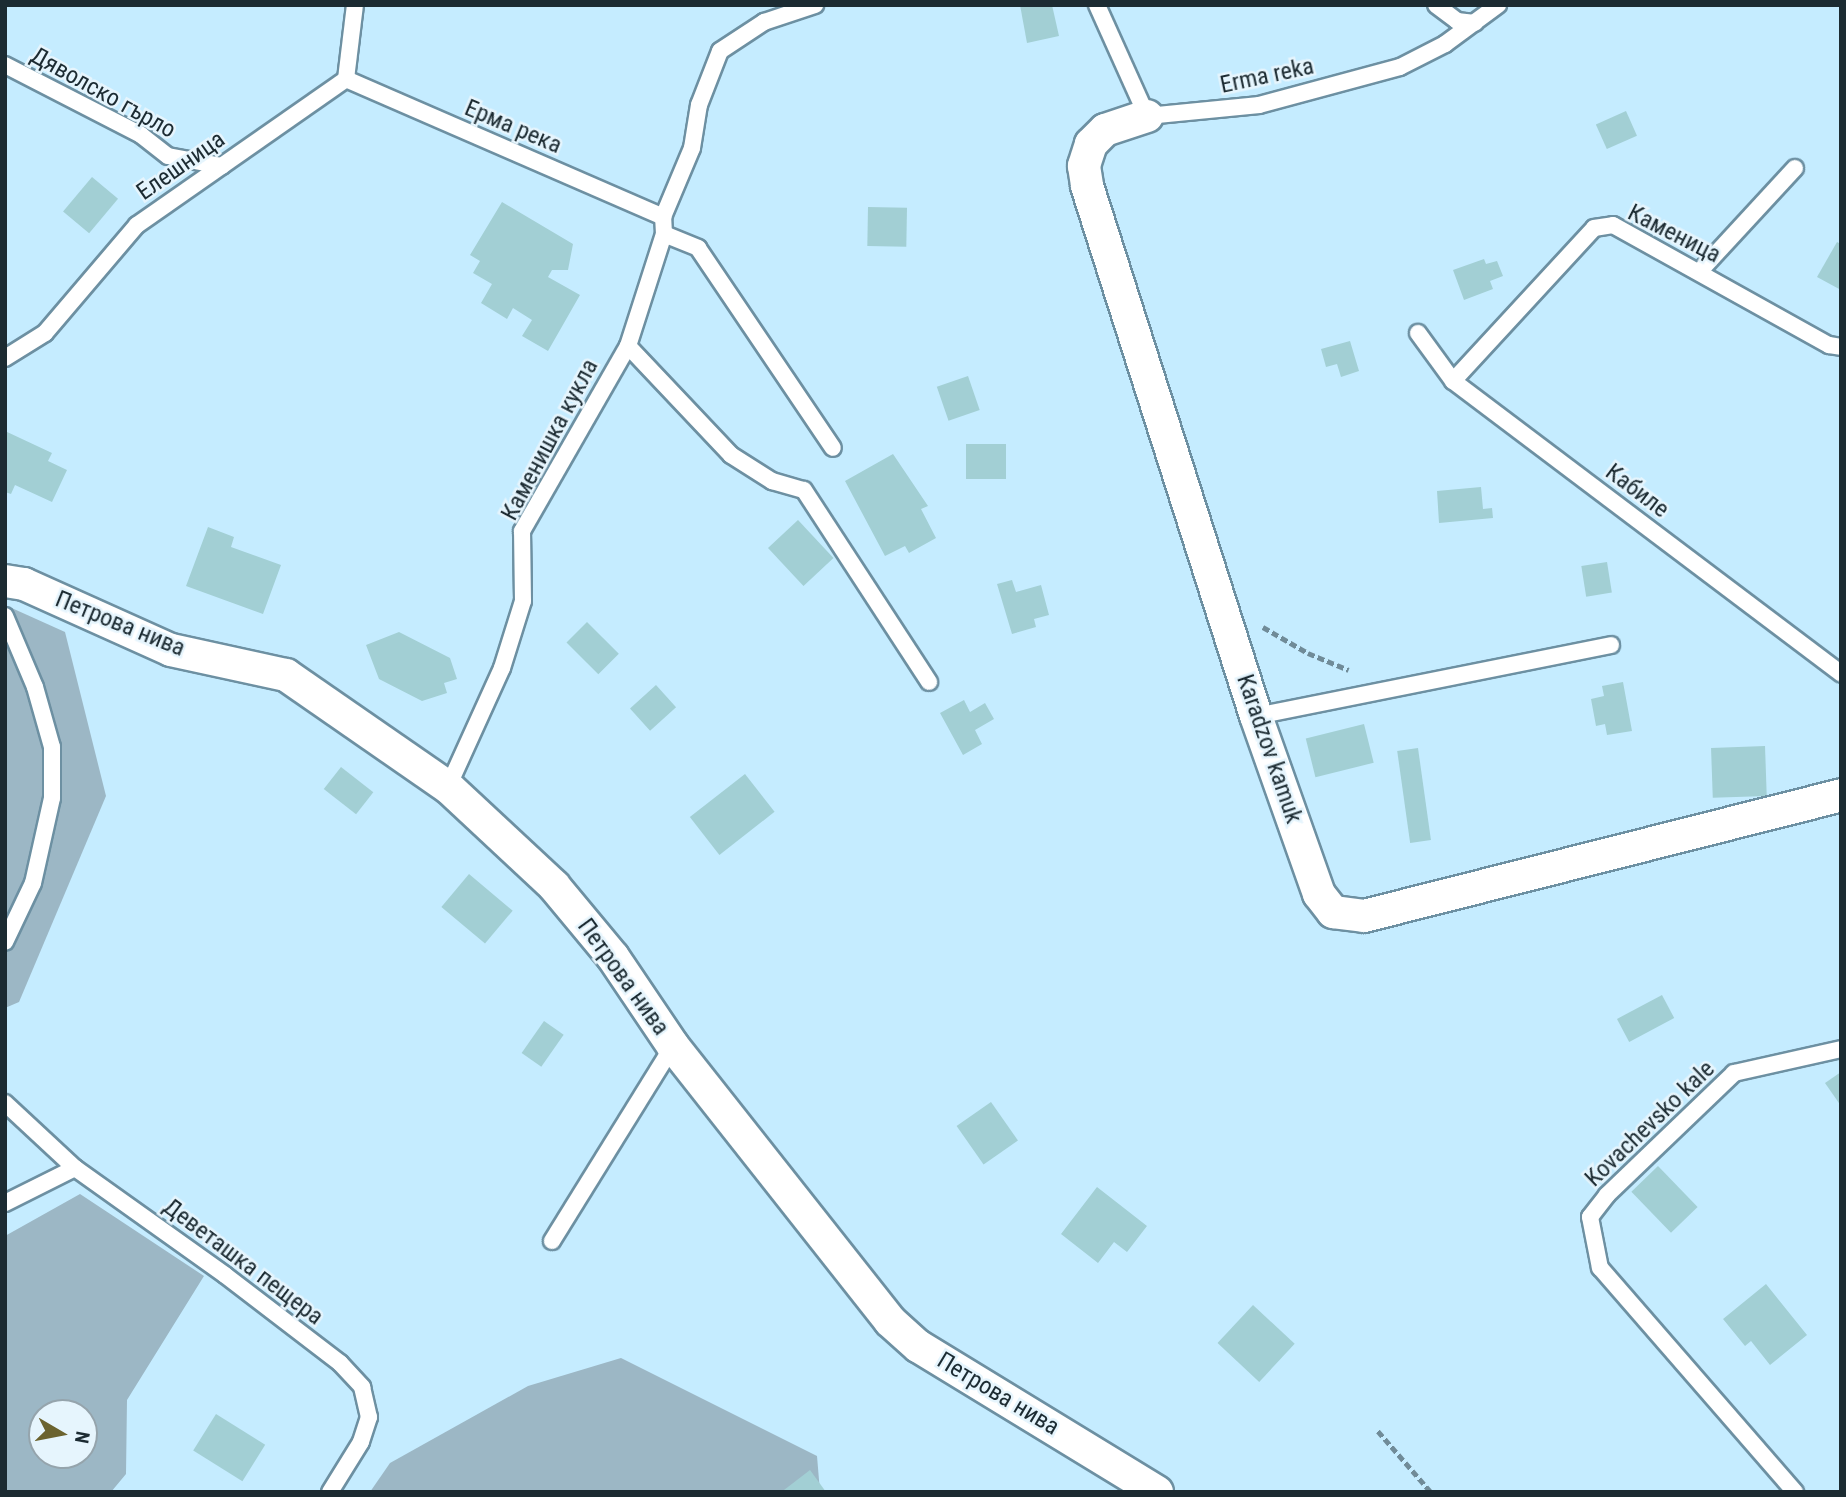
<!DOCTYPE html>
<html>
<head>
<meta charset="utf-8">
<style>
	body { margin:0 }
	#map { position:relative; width:1846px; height:1497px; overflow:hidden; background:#c5ecff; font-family:"Roboto Condensed",sans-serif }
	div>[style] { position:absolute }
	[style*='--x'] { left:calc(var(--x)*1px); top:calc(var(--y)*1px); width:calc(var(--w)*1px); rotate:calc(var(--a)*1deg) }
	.green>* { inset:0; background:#9cb7c5 }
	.building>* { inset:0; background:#a2cfd4; transform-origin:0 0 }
	.path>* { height:4.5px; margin-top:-2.25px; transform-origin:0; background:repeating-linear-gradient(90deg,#708b98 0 7px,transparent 0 10.5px) }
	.roads { filter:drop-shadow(2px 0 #6d90a2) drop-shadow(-2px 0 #6d90a2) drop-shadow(0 2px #6d90a2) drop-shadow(0 -2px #6d90a2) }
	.lane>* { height:16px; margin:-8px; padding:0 8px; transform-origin:8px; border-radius:8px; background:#fff }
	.street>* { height:32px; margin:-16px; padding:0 16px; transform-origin:16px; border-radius:16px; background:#fff }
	span { translate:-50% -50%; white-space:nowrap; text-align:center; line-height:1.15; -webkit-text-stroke:5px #e6f5fd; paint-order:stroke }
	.street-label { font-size:24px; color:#1c2b32 }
	.frame { position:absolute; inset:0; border:7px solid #1c2b32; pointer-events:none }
	.north { position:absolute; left:28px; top:1399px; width:70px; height:70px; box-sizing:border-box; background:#e6f5fd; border:2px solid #95a4ac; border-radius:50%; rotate:100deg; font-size:19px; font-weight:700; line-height:28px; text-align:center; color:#1c2b32 }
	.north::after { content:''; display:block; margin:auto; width:24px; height:32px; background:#6b632f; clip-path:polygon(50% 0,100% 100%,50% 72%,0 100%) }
</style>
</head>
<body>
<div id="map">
	<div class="green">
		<div style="clip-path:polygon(5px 605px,65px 632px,106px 796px,19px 1002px,5px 1008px)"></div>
		<div style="clip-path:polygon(evenodd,80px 1194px,204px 1276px,127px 1400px,126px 1474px,111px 1492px,5px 1492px,5px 1236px,80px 1194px,42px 1413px,84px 1413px,84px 1455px,42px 1455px,42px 1413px)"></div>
		<div style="clip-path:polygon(621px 1358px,817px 1456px,820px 1492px,370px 1492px,390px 1463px,528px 1386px)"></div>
	</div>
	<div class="building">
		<div style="clip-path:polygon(1020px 5px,1052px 5px,1059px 36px,1027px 43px)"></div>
		<div style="left:1626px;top:111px;width:27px;height:33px;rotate:66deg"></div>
		<div style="left:92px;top:177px;width:34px;height:45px;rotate:40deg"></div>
		<div style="clip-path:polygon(502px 202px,573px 244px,568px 270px,552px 270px,548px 277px,580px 295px,548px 351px,522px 336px,532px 320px,513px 308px,507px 319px,481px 303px,492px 284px,473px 273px,480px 261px,470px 255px)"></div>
		<div style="left:868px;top:207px;width:39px;height:39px;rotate:1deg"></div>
		<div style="clip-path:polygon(1837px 242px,1841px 244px,1841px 290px,1817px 277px)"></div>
		<div style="clip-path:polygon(1484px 259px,1486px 264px,1497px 261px,1503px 276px,1490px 281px,1493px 289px,1464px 300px,1453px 270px)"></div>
		<div style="clip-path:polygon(1350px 341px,1359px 371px,1341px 377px,1337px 364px,1326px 367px,1321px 349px)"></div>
		<div style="left:968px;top:376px;width:36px;height:33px;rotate:71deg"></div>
		<div style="clip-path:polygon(5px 431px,52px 453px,48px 461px,67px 470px,52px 502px,15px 485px,11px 494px,5px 492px)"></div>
		<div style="left:1006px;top:444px;width:35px;height:40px;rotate:90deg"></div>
		<div style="clip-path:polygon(893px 454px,928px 506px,921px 509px,936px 538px,909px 553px,905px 546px,885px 556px,845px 481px)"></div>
		<div style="clip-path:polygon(1481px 487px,1483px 509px,1492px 508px,1493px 518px,1439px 523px,1437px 491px)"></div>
		<div style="left:798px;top:520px;width:52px;height:41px;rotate:47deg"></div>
		<div style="clip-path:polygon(208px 527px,234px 537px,231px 547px,281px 565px,263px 614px,186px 586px)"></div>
		<div style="left:1607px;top:562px;width:31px;height:26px;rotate:81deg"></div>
		<div style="clip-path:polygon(1012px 580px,1016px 592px,1041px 585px,1049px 615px,1034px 619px,1036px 627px,1012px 634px,997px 584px)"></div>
		<div style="left:587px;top:622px;width:45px;height:29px;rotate:45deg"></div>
		<div style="clip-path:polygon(399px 632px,450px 658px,457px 679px,444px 683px,447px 693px,422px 701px,379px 679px,366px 645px)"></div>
		<div style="clip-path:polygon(1623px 682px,1632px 731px,1607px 735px,1605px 724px,1596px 726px,1591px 699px,1604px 696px,1602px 686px)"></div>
		<div style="left:656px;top:685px;width:30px;height:35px;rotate:48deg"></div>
		<div style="clip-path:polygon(964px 700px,970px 712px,985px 703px,994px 719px,975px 730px,982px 744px,963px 755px,940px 713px)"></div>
		<div style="left:1364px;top:724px;width:40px;height:60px;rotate:76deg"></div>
		<div style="left:1765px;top:746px;width:50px;height:54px;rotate:88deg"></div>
		<div style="left:1418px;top:748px;width:93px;height:21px;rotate:82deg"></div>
		<div style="left:341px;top:767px;width:41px;height:28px;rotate:38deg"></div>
		<div style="left:745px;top:774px;width:48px;height:70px;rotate:52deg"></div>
		<div style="left:469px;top:874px;width:57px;height:43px;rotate:40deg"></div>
		<div style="left:1662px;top:995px;width:26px;height:51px;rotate:62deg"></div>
		<div style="left:544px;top:1021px;width:24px;height:39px;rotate:35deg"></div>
		<div style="clip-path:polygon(1841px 1072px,1841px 1106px,1825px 1083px)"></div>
		<div style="left:991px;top:1102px;width:47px;height:42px;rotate:55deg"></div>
		<div style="left:1658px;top:1166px;width:57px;height:37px;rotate:46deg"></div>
		<div style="clip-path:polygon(1097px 1187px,1147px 1226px,1127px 1252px,1114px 1242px,1098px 1263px,1061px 1234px)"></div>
		<div style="clip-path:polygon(1766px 1284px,1807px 1335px,1770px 1365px,1751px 1341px,1745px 1346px,1723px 1319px)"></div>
		<div style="left:1253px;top:1305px;width:57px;height:52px;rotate:43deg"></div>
		<div style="left:216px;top:1414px;width:58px;height:43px;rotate:32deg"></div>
		<div style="clip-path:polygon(810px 1470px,826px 1492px,785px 1492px,784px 1490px)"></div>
	</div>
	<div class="path">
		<div style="--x:1263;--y:627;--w:52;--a:30"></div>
		<div style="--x:1308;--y:653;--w:44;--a:22.5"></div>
		<div style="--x:1378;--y:1431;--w:81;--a:49"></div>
	</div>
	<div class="roads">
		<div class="lane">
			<div style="--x:1097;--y:5;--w:122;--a:65.8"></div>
			<div style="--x:1147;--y:116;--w:113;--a:-5.6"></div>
			<div style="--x:1259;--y:105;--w:146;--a:-15.1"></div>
			<div style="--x:1400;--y:67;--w:51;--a:-27.1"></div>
			<div style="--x:1445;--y:44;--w:66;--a:-36.3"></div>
			<div style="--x:1436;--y:5;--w:26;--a:37"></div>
			<div style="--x:1457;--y:21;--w:18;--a:6"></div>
			<div style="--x:5;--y:65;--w:153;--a:27.2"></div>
			<div style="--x:141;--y:135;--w:34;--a:38"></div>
			<div style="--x:168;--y:156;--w:55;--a:10.5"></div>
			<div style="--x:346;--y:79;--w:346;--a:23.5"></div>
			<div style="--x:664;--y:234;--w:37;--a:22"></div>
			<div style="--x:698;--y:248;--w:241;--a:56"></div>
			<div style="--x:1700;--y:271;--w:140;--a:-47.3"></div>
			<div style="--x:1418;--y:333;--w:59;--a:53.9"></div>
			<div style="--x:1453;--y:381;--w:486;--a:37"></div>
			<div style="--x:628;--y:346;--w:150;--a:46.6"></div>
			<div style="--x:731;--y:455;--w:49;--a:32.4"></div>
			<div style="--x:772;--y:481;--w:33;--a:16"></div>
			<div style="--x:804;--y:490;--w:229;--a:56.9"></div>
			<div style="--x:5;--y:358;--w:47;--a:-32"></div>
			<div style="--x:45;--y:333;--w:142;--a:-49.6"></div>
			<div style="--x:137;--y:225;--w:255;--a:-34.9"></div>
			<div style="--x:346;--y:79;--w:75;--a:-83.1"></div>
			<div style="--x:1453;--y:381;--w:208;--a:-47.3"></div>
			<div style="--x:1594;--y:228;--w:19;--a:-9"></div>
			<div style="--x:1613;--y:225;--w:247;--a:29.1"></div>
			<div style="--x:1829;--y:345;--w:12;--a:9"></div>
			<div style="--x:5;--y:616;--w:77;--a:67.1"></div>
			<div style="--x:35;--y:687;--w:62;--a:74.2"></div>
			<div style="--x:52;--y:747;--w:51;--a:90"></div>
			<div style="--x:52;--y:798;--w:87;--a:102.6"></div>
			<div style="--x:33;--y:883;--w:65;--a:115.4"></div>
			<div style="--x:1256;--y:716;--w:362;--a:-11.3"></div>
			<div style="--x:448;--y:787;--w:131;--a:-65.6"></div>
			<div style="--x:502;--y:668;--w:70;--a:-72.6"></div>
			<div style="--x:523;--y:601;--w:70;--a:-90.8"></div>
			<div style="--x:522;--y:531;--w:213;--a:-60.2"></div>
			<div style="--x:628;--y:346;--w:118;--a:-72.2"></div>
			<div style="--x:664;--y:234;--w:17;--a:-93"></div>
			<div style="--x:663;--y:217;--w:75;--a:-67.2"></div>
			<div style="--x:692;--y:148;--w:44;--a:-80.8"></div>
			<div style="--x:699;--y:105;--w:58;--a:-68.7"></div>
			<div style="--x:720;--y:51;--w:53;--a:-33.4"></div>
			<div style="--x:764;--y:22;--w:54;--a:-18.4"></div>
			<div style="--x:5;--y:1103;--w:96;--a:42.9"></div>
			<div style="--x:75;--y:1168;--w:184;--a:35.5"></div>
			<div style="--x:225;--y:1275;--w:145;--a:37.4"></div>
			<div style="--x:340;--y:1363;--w:33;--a:47"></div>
			<div style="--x:362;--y:1387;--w:31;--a:77"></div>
			<div style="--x:369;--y:1417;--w:26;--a:108"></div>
			<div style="--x:361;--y:1442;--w:59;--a:121.8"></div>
			<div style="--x:5;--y:1203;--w:78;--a:-26.6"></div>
			<div style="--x:552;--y:1241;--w:229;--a:-58.2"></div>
			<div style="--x:1795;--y:1492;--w:297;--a:-131"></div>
			<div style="--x:1600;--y:1268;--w:52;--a:-101.1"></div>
			<div style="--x:1590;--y:1217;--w:28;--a:-52"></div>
			<div style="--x:1607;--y:1195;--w:176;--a:-43.8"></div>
			<div style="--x:1734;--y:1073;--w:110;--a:-12.6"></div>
		</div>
		<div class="street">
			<div style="--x:1147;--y:116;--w:44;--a:161.6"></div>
			<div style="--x:1105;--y:130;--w:20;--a:135"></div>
			<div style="--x:1091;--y:144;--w:23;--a:108"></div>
			<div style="--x:1084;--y:166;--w:20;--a:81"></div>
			<div style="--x:1087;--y:186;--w:556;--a:72.31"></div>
			<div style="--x:1256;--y:716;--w:189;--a:70.5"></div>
			<div style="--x:1319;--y:894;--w:23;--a:52"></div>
			<div style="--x:1333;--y:912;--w:31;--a:7"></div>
			<div style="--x:1364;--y:916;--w:492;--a:-14.2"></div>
			<div style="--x:5;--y:581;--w:19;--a:9"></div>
			<div style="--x:24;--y:584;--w:161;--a:24.2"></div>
			<div style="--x:171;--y:650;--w:118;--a:12.3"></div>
			<div style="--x:286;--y:675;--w:197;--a:34.7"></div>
			<div style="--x:448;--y:787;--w:145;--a:43"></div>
			<div style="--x:554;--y:886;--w:92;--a:50.3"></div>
			<div style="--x:613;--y:957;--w:107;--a:56"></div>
			<div style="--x:673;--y:1046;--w:350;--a:51.7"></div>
			<div style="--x:890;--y:1321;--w:38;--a:42"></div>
			<div style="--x:918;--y:1346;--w:280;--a:31.4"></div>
		</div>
	</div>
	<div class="street-label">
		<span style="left:1267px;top:76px;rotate:-12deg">Erma reka</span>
		<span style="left:103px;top:93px;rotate:29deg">Дяволско гърло</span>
		<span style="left:513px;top:127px;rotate:23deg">Ерма река</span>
		<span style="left:181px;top:166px;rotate:-35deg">Елешница</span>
		<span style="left:1674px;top:234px;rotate:27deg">Каменица</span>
		<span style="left:550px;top:440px;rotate:-62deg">Каменишка кукла</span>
		<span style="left:1637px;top:491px;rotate:37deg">Кабиле</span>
		<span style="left:120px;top:624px;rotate:22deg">Петрова нива</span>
		<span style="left:1269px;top:749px;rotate:71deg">Karadzov kamuk</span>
		<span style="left:623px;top:977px;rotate:54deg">Петрова нива</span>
		<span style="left:1650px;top:1124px;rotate:-44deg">Kovachevsko kale</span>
		<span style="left:243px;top:1262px;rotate:37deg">Деветашка пещера</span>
		<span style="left:998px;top:1394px;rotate:31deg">Петрова нива</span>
	</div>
	<div class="frame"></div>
	<div class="north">N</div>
</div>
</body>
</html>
